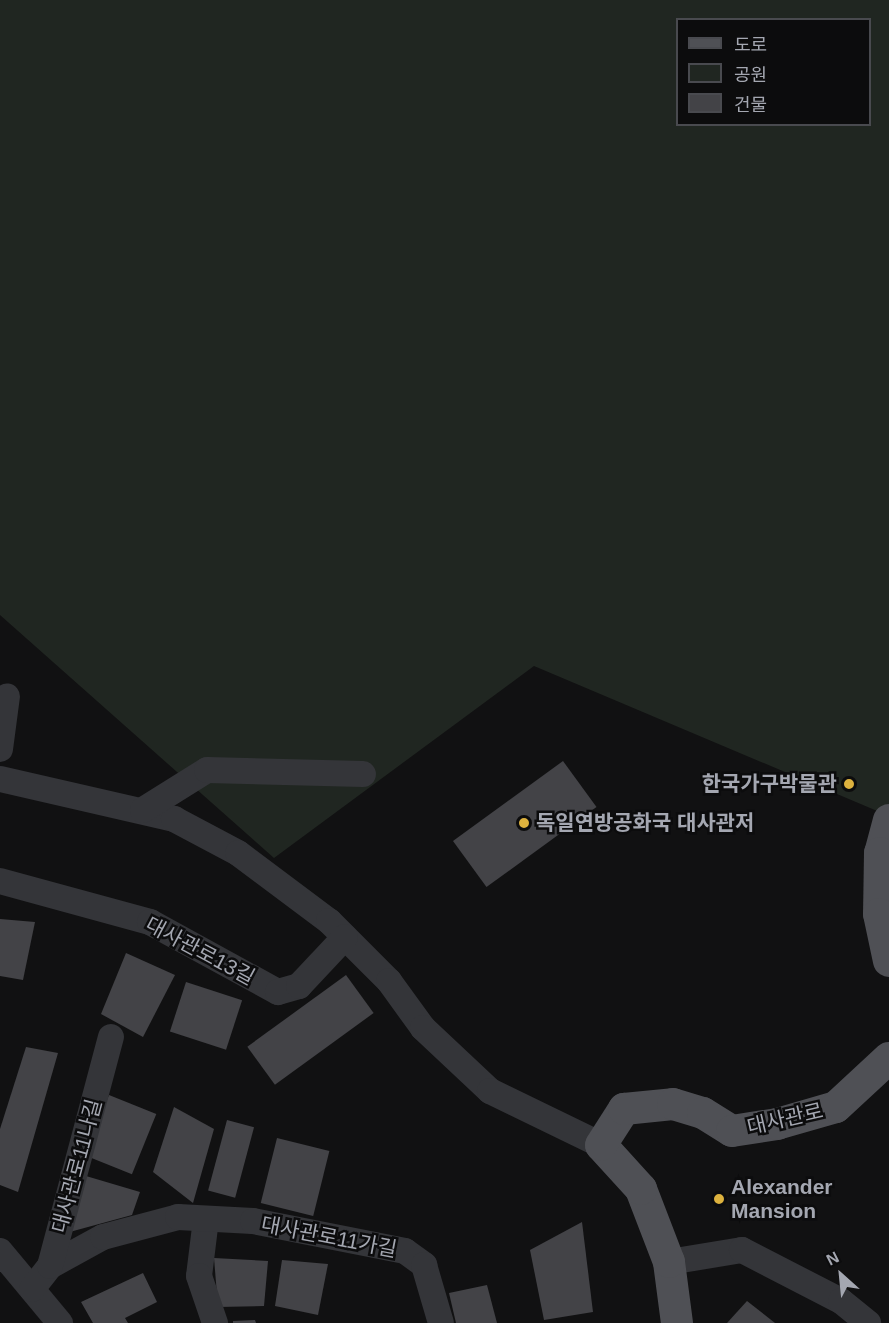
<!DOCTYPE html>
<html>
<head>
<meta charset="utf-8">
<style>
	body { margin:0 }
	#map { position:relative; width:889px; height:1323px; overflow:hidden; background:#111112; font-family:Helvetica,"Noto Sans KR",sans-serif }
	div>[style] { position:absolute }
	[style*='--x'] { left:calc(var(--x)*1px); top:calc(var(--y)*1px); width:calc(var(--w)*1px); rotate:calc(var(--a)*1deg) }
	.green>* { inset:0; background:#202621 }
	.building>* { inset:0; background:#434347; transform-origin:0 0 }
	.minor>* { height:26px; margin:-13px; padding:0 13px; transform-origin:13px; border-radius:13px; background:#343539 }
	.major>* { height:32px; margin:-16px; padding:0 16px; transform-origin:16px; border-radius:16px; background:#4f5055 }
	.dots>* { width:16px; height:16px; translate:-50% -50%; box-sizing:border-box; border:3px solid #0c0c0d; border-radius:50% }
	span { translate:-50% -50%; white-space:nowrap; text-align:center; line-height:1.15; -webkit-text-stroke:5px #0c0c0d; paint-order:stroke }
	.poi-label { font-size:21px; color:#a4a7b1; font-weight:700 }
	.right { translate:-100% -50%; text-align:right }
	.left { translate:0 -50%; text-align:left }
	.street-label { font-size:21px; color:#a4a7b1 }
	.legend { position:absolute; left:676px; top:18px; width:195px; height:108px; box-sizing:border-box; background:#0c0c0d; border:2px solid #494a4f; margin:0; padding:8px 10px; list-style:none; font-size:18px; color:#a4a7b1 }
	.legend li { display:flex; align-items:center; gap:12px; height:30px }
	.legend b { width:30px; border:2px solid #494a4f }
	.north { position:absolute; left:811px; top:1245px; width:60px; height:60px; -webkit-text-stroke:4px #0c0c0d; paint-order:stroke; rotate:333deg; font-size:16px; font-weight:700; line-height:24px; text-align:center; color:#a4a7b1 }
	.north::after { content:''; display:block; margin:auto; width:21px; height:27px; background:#a4a7b1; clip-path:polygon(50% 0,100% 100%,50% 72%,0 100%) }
</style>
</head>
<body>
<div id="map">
	<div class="green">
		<div style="clip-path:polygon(evenodd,0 0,889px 0,889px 816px,534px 666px,274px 858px,0 615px,0 0,678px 20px,870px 20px,870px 124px,678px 124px,678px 20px)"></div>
	</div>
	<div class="building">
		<div style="left:563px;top:761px;width:57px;height:136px;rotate:54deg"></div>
		<div style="clip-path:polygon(0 919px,35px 922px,23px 980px,0 976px)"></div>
		<div style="clip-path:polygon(126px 953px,175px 975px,143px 1037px,101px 1014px)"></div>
		<div style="left:346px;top:975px;width:47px;height:122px;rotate:54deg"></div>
		<div style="left:186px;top:982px;width:59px;height:52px;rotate:18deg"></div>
		<div style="clip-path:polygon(26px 1047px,58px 1053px,18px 1192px,0 1185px,0 1129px)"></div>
		<div style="left:109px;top:1095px;width:51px;height:65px;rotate:22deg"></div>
		<div style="clip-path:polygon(174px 1107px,214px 1129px,193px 1203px,153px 1172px)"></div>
		<div style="left:227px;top:1120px;width:28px;height:73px;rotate:15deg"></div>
		<div style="left:277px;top:1138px;width:54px;height:67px;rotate:14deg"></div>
		<div style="clip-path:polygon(86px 1176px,140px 1192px,132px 1215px,66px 1233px)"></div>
		<div style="clip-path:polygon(582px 1222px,593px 1312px,544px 1320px,530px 1250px)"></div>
		<div style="clip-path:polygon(214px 1258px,268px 1261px,264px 1306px,218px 1307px)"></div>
		<div style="clip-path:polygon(282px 1260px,328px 1264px,318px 1315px,275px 1306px)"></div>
		<div style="clip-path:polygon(143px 1273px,157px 1302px,125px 1318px,128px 1323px,93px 1323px,81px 1302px)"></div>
		<div style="clip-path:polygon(487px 1285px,497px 1323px,456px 1323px,449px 1293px)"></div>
		<div style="clip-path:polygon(747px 1301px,775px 1323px,727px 1323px)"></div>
		<div style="clip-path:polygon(255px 1320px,256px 1323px,233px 1323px,233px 1321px)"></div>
	</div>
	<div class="minor">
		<div style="--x:0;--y:749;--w:53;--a:-82.5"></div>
		<div style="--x:0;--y:779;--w:179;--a:12.9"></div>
		<div style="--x:174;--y:819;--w:72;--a:28"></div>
		<div style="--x:238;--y:853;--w:114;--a:36.8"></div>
		<div style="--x:329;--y:921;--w:85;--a:45"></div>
		<div style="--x:389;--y:981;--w:58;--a:54.1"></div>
		<div style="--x:423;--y:1028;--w:92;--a:43.2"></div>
		<div style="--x:490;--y:1091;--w:123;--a:25.9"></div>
		<div style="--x:143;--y:810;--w:75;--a:-32"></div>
		<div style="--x:207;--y:770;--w:156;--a:1.5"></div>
		<div style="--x:0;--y:881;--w:156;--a:15.3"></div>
		<div style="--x:150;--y:922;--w:146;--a:28.7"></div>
		<div style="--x:278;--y:992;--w:22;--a:-16"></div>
		<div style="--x:299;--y:986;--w:67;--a:-46.8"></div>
		<div style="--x:206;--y:1219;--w:57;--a:97"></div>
		<div style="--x:199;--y:1276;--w:50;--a:71.2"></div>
		<div style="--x:0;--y:1251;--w:94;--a:50.2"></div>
		<div style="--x:669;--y:1262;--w:74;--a:-9.3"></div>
		<div style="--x:742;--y:1250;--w:111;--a:27.3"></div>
		<div style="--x:841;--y:1301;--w:35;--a:39"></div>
		<div style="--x:50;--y:1266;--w:60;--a:-28.7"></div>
		<div style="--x:103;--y:1237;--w:78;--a:-14.9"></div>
		<div style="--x:178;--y:1217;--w:75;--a:3.1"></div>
		<div style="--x:253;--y:1221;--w:155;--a:11.2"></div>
		<div style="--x:405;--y:1251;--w:24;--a:36"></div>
		<div style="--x:424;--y:1265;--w:60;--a:73.7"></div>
		<div style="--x:32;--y:1289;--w:29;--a:-52"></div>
		<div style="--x:50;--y:1266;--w:237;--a:-75.1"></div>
	</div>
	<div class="major">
		<div style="--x:889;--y:820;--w:34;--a:105"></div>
		<div style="--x:880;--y:853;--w:61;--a:90.9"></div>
		<div style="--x:879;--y:914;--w:48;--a:78"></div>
		<div style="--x:677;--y:1323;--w:62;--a:-97.5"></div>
		<div style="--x:669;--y:1262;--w:78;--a:-111"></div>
		<div style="--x:641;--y:1189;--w:59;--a:-132.3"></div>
		<div style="--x:601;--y:1145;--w:43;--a:-57.4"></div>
		<div style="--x:624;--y:1109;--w:49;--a:-5.8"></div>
		<div style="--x:673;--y:1104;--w:31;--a:17"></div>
		<div style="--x:703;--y:1113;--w:34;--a:32"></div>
		<div style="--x:732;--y:1131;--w:46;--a:-8.8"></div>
		<div style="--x:777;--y:1124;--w:61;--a:-16.1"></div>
		<div style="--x:836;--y:1107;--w:72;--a:-42.8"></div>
	</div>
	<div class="dots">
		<div style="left:849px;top:784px;background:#ddb23e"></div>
		<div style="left:524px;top:823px;background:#ddb23e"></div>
		<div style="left:719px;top:1199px;background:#ddb23e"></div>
	</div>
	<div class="poi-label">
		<span class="right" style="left:837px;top:784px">한국가구박물관</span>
		<span class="left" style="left:536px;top:823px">독일연방공화국 대사관저</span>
		<span class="left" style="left:731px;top:1199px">Alexander<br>Mansion</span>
	</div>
	<div class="street-label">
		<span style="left:200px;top:951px;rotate:28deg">대사관로13길</span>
		<span style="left:785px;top:1119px;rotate:-13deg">대사관로</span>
		<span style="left:77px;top:1166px;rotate:-75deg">대사관로11나길</span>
		<span style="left:329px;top:1237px;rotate:11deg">대사관로11가길</span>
	</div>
	<ul class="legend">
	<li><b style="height:8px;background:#4f5055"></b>도로</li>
	<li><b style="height:16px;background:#202621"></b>공원</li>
	<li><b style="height:16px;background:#434347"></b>건물</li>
	</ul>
	<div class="north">N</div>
</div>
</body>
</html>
